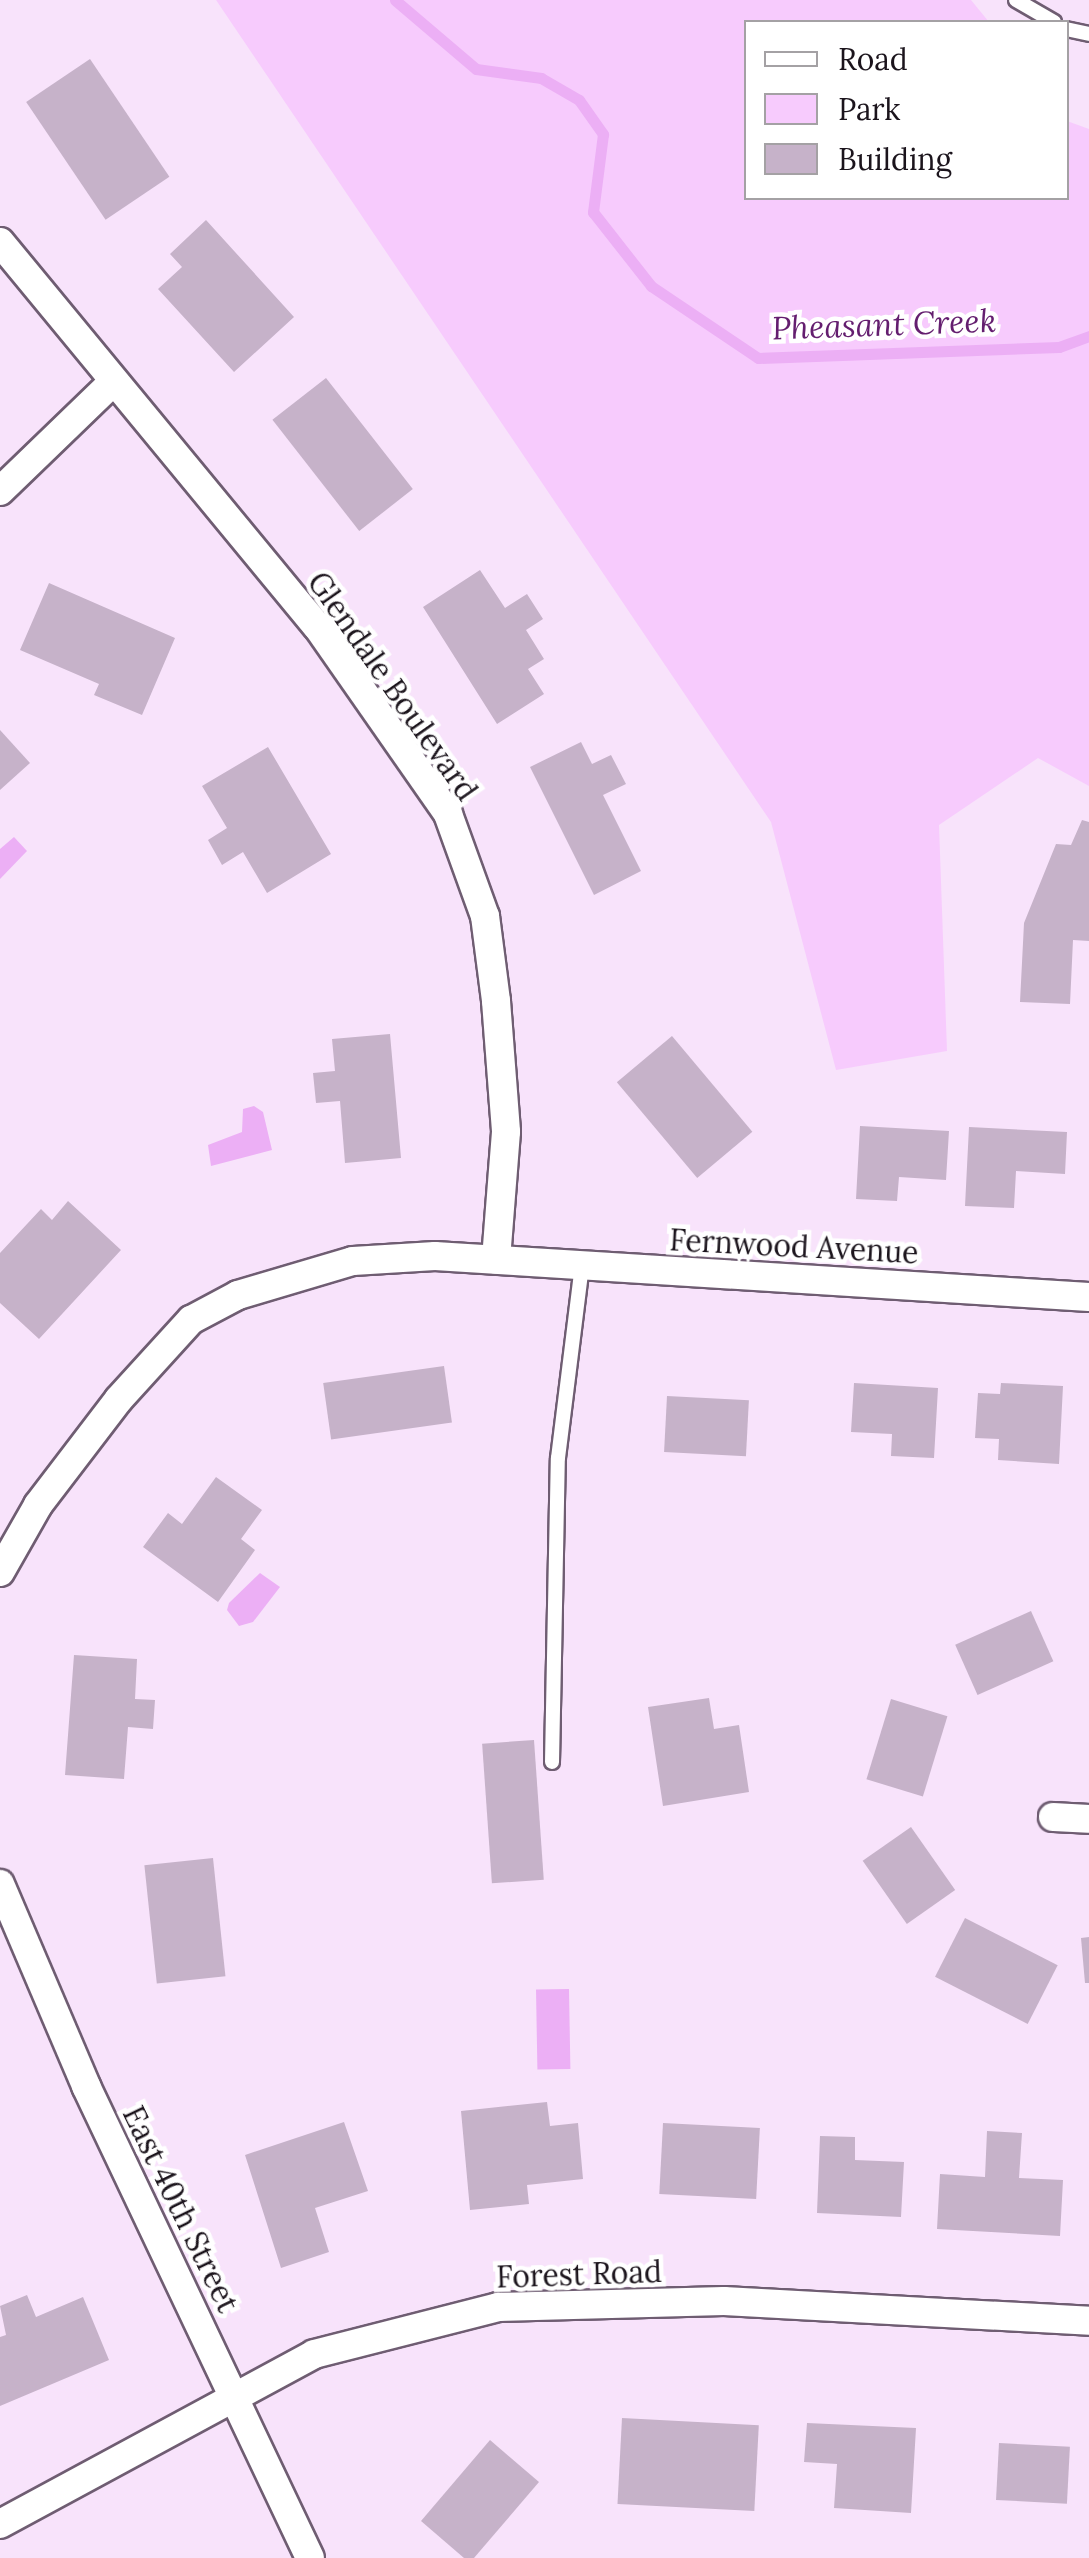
<!DOCTYPE html>
<html>
<head>
<meta charset="utf-8">
<style>
	body { margin:0 }
	#map { position:relative; width:1089px; height:2558px; overflow:hidden; background:#f8e3fb; font-family:Lora,serif }
	div>[style] { position:absolute }
	[style*='--x'] { left:calc(var(--x)*1px); top:calc(var(--y)*1px); width:calc(var(--w)*1px); rotate:calc(var(--a)*1deg) }
	.green>* { inset:0; background:#f7cbfd }
	.water>* { inset:0; background:#ecaff5; transform-origin:0 0 }
	.stream>* { height:11px; margin:-5.5px; padding:0 5.5px; transform-origin:5.5px; border-radius:5.5px; background:#ecaff5 }
	.building>* { inset:0; background:#c6b2c9; transform-origin:0 0 }
	.roads { filter:drop-shadow(2px 0 #6f5d72) drop-shadow(-2px 0 #6f5d72) drop-shadow(0 2px #6f5d72) drop-shadow(0 -2px #6f5d72) }
	.service>* { height:14px; margin:-7px; padding:0 7px; transform-origin:7px; border-radius:7px; background:#fff }
	.minor>* { height:28px; margin:-14px; padding:0 14px; transform-origin:14px; border-radius:14px; background:#fff }
	span { translate:-50% -50%; white-space:nowrap; text-align:center; line-height:1.15; -webkit-text-stroke:9px #fff; paint-order:stroke }
	.street-label { font-size:30px; color:#1b141c }
	.water-label { font-size:32px; color:#641e6f; font-style:italic }
	.legend { position:absolute; left:744px; top:20px; width:325px; height:180px; box-sizing:border-box; background:#fff; border:2px solid #a4a1a4; margin:0; padding:12px 18px; list-style:none; font-size:30px; color:#1b141c }
	.legend li { display:flex; align-items:center; gap:20px; height:50px }
	.legend b { width:50px; border:2px solid #a4a1a4 }
</style>
</head>
<body>
<div id="map">
	<div class="green">
		<div style="clip-path:polygon(216px 0,971px 0,989px 22px,746px 22px,746px 198px,1066px 198px,1067px 121px,1089px 129px,1089px 786px,1038px 758px,939px 825px,947px 1051px,836px 1070px,771px 822px)"></div>
	</div>
	<div class="water">
		<div style="clip-path:polygon(14px 837px,27px 851px,0 879px,0 849px)"></div>
		<div style="clip-path:polygon(254px 1106px,263px 1112px,272px 1150px,211px 1166px,208px 1145px,242px 1132px,243px 1109px)"></div>
		<div style="clip-path:polygon(260px 1573px,280px 1587px,253px 1622px,239px 1626px,227px 1610px,229px 1603px)"></div>
		<div style="left:569px;top:1989px;width:80px;height:33px;rotate:89deg"></div>
	</div>
	<div class="stream">
		<div style="--x:395;--y:0;--w:106;--a:40.4"></div>
		<div style="--x:476;--y:69;--w:66;--a:7.9"></div>
		<div style="--x:541;--y:78;--w:44;--a:30.1"></div>
		<div style="--x:579;--y:100;--w:42;--a:54.8"></div>
		<div style="--x:603;--y:134;--w:79;--a:97.3"></div>
		<div style="--x:593;--y:212;--w:94;--a:51.9"></div>
		<div style="--x:651;--y:286;--w:129;--a:33.9"></div>
		<div style="--x:758;--y:358;--w:301;--a:-2.1"></div>
		<div style="--x:1059;--y:347;--w:32;--a:-20"></div>
	</div>
	<div class="building">
		<div style="left:90px;top:59px;width:142px;height:77px;rotate:56deg"></div>
		<div style="clip-path:polygon(206px 220px,294px 317px,234px 372px,158px 289px,182px 267px,170px 254px)"></div>
		<div style="left:326px;top:378px;width:141px;height:68px;rotate:52deg"></div>
		<div style="clip-path:polygon(480px 570px,505px 608px,527px 594px,543px 619px,526px 630px,544px 659px,528px 669px,544px 694px,497px 724px,423px 607px)"></div>
		<div style="clip-path:polygon(49px 583px,175px 638px,142px 715px,94px 695px,99px 684px,20px 650px)"></div>
		<div style="clip-path:polygon(0 730px,30px 763px,0 790px)"></div>
		<div style="clip-path:polygon(581px 742px,592px 764px,611px 755px,626px 784px,603px 795px,641px 871px,594px 895px,530px 767px)"></div>
		<div style="clip-path:polygon(268px 747px,331px 854px,267px 893px,243px 852px,222px 865px,208px 840px,227px 828px,202px 786px)"></div>
		<div style="clip-path:polygon(1082px 820px,1089px 822px,1089px 941px,1073px 940px,1070px 1004px,1020px 1002px,1024px 923px,1056px 844px,1071px 845px)"></div>
		<div style="clip-path:polygon(390px 1034px,401px 1158px,345px 1163px,340px 1101px,316px 1103px,313px 1073px,335px 1071px,332px 1039px)"></div>
		<div style="left:672px;top:1036px;width:125px;height:72px;rotate:50deg"></div>
		<div style="clip-path:polygon(860px 1126px,949px 1131px,946px 1180px,899px 1177px,897px 1201px,856px 1199px)"></div>
		<div style="clip-path:polygon(969px 1127px,1067px 1132px,1065px 1174px,1016px 1171px,1014px 1208px,965px 1206px)"></div>
		<div style="clip-path:polygon(68px 1201px,121px 1250px,39px 1339px,0 1303px,0 1253px,41px 1209px,52px 1220px)"></div>
		<div style="left:444px;top:1366px;width:57px;height:122px;rotate:82deg"></div>
		<div style="clip-path:polygon(854px 1383px,938px 1388px,934px 1458px,891px 1456px,892px 1434px,851px 1432px)"></div>
		<div style="clip-path:polygon(1001px 1383px,1063px 1386px,1059px 1464px,998px 1460px,999px 1439px,975px 1438px,978px 1393px,1000px 1394px)"></div>
		<div style="left:667px;top:1396px;width:82px;height:56px;rotate:3deg"></div>
		<div style="clip-path:polygon(216px 1477px,262px 1510px,241px 1539px,255px 1550px,218px 1602px,143px 1547px,168px 1513px,182px 1524px)"></div>
		<div style="left:1031px;top:1611px;width:55px;height:83px;rotate:66deg"></div>
		<div style="clip-path:polygon(74px 1655px,137px 1659px,135px 1699px,155px 1700px,153px 1729px,128px 1727px,124px 1779px,65px 1775px)"></div>
		<div style="clip-path:polygon(709px 1698px,714px 1729px,739px 1725px,749px 1792px,663px 1806px,648px 1707px)"></div>
		<div style="left:891px;top:1699px;width:59px;height:84px;rotate:17deg"></div>
		<div style="left:534px;top:1740px;width:140px;height:52px;rotate:86deg"></div>
		<div style="left:911px;top:1827px;width:77px;height:59px;rotate:55deg"></div>
		<div style="left:213px;top:1858px;width:119px;height:69px;rotate:84deg"></div>
		<div style="left:965px;top:1918px;width:104px;height:66px;rotate:27deg"></div>
		<div style="clip-path:polygon(1089px 1937px,1089px 1983px,1085px 1983px,1081px 1938px)"></div>
		<div style="clip-path:polygon(547px 2102px,550px 2126px,578px 2123px,583px 2179px,527px 2185px,529px 2204px,470px 2210px,461px 2111px)"></div>
		<div style="clip-path:polygon(344px 2122px,368px 2191px,315px 2208px,329px 2252px,281px 2268px,245px 2155px)"></div>
		<div style="left:663px;top:2123px;width:97px;height:71px;rotate:3deg"></div>
		<div style="clip-path:polygon(987px 2131px,1022px 2133px,1019px 2178px,1063px 2180px,1060px 2236px,937px 2229px,940px 2174px,985px 2177px)"></div>
		<div style="clip-path:polygon(820px 2136px,855px 2137px,855px 2160px,904px 2162px,901px 2217px,817px 2213px)"></div>
		<div style="clip-path:polygon(27px 2295px,36px 2317px,83px 2297px,109px 2360px,0 2406px,0 2337px,6px 2335px,0 2306px)"></div>
		<div style="left:622px;top:2418px;width:137px;height:86px;rotate:3deg"></div>
		<div style="clip-path:polygon(807px 2423px,916px 2428px,911px 2513px,834px 2508px,837px 2464px,804px 2462px)"></div>
		<div style="clip-path:polygon(490px 2440px,539px 2482px,474px 2558px,464px 2558px,421px 2521px)"></div>
		<div style="left:999px;top:2443px;width:71px;height:57px;rotate:3deg"></div>
	</div>
	<div class="roads">
		<div class="service">
			<div style="--x:1016;--y:0;--w:44;--a:30.1"></div>
			<div style="--x:1066;--y:29;--w:24;--a:12"></div>
			<div style="--x:552;--y:1762;--w:304;--a:-88.9"></div>
			<div style="--x:558;--y:1458;--w:193;--a:-82.9"></div>
		</div>
		<div class="minor">
			<div style="--x:0;--y:242;--w:498;--a:50.5"></div>
			<div style="--x:317;--y:626;--w:229;--a:55.1"></div>
			<div style="--x:448;--y:814;--w:109;--a:70.1"></div>
			<div style="--x:485;--y:916;--w:86;--a:82.6"></div>
			<div style="--x:496;--y:1001;--w:131;--a:85.6"></div>
			<div style="--x:506;--y:1132;--w:128;--a:94.5"></div>
			<div style="--x:0;--y:491;--w:158;--a:-44"></div>
			<div style="--x:0;--y:1572;--w:77;--a:-60.4"></div>
			<div style="--x:38;--y:1505;--w:133;--a:-52.6"></div>
			<div style="--x:119;--y:1399;--w:107;--a:-47.7"></div>
			<div style="--x:191;--y:1320;--w:53;--a:-28"></div>
			<div style="--x:238;--y:1295;--w:120;--a:-16.5"></div>
			<div style="--x:353;--y:1261;--w:82;--a:-3.5"></div>
			<div style="--x:435;--y:1256;--w:655;--a:3.59"></div>
			<div style="--x:1053;--y:1817;--w:36;--a:3"></div>
			<div style="--x:0;--y:1884;--w:220;--a:66.9"></div>
			<div style="--x:86;--y:2086;--w:522;--a:64.61"></div>
			<div style="--x:0;--y:2524;--w:357;--a:-28.4"></div>
			<div style="--x:314;--y:2354;--w:190;--a:-14.3"></div>
			<div style="--x:498;--y:2307;--w:226;--a:-1.5"></div>
			<div style="--x:724;--y:2301;--w:366;--a:3.1"></div>
		</div>
	</div>
	<div class="street-label">
		<span style="left:393px;top:686px;rotate:55deg">Glendale Boulevard</span>
		<span style="left:794px;top:1246px;rotate:3deg">Fernwood Avenue</span>
		<span style="left:181px;top:2209px;rotate:64deg">East 40th Street</span>
		<span style="left:579px;top:2274px;rotate:-2deg">Forest Road</span>
	</div>
	<div class="water-label">
		<span style="left:884px;top:325px;rotate:-2deg">Pheasant Creek</span>
	</div>
	<ul class="legend">
	<li><b style="height:12px;background:#fff"></b>Road</li>
	<li><b style="height:28px;background:#f7cbfd"></b>Park</li>
	<li><b style="height:28px;background:#c6b2c9"></b>Building</li>
	</ul>
</div>
</body>
</html>
